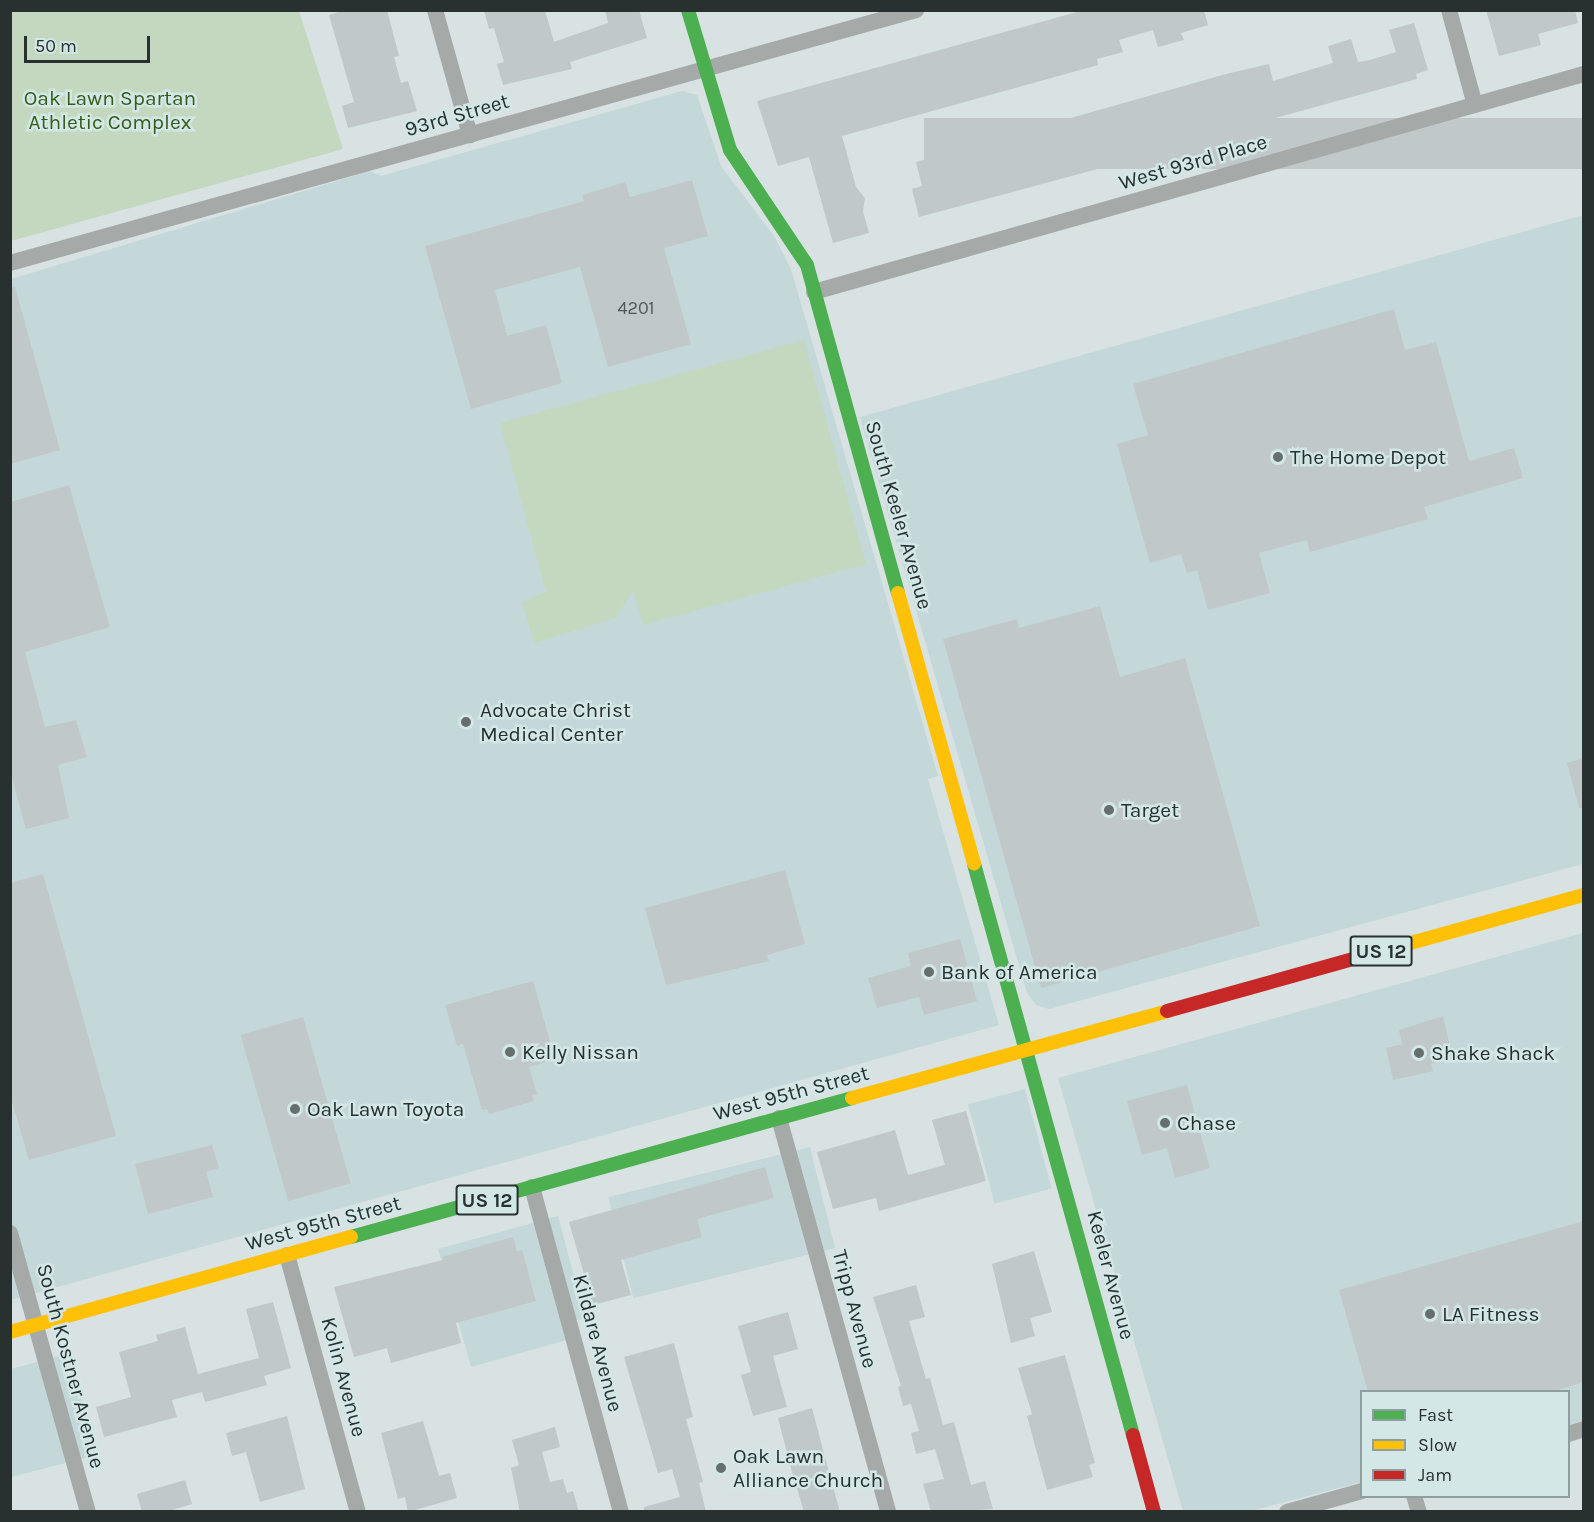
<!DOCTYPE html>
<html>
<head>
<meta charset="utf-8">
<style>
	body { margin:0 }
	#map { position:relative; width:1594px; height:1522px; overflow:hidden; background:#d8e2e2; font-family:Karla,sans-serif }
	div>[style] { position:absolute }
	[style*='--x'] { left:calc(var(--x)*1px); top:calc(var(--y)*1px); width:calc(var(--w)*1px); rotate:calc(var(--a)*1deg) }
	.built>* { inset:0; background:#c4d8d9; transform-origin:0 0 }
	.green>* { inset:0; background:#c3d8bf }
	.building>* { inset:0; background:#c0c8c9; transform-origin:0 0 }
	.street>* { height:16px; margin:-8px; padding:0 8px; transform-origin:8px; border-radius:8px; background:#a5aaa9 }
	.fast>* { height:14px; margin:-7px; padding:0 7px; transform-origin:7px; border-radius:7px; background:#4caf50 }
	.slow>* { height:14px; margin:-7px; padding:0 7px; transform-origin:7px; border-radius:7px; background:#ffc107 }
	.jam>* { height:14px; margin:-7px; padding:0 7px; transform-origin:7px; border-radius:7px; background:#c62828 }
	.dots>* { width:16px; height:16px; translate:-50% -50%; box-sizing:border-box; border:3px solid #d3e7e7; border-radius:50% }
	span { translate:-50% -50%; white-space:nowrap; text-align:center; line-height:1.15; -webkit-text-stroke:5px #d3e7e7; paint-order:stroke }
	.number-label { font-size:18px; color:#505859 }
	.number-label span { -webkit-text-stroke-width:0 }
	.shield-label span { padding:2px 4px; background:#d3e7e7; border:2px solid; border-radius:4px; -webkit-text-stroke-width:0 }
	.shield-label { font-size:20px; color:#283030; font-weight:700 }
	.park-label { font-size:21px; color:#345e17 }
	.street-label { font-size:21px; color:#283030 }
	.poi-label { font-size:21px; color:#283030 }
	.left { translate:0 -50%; text-align:left }
	.frame { position:absolute; inset:0; border:12px solid #283030; pointer-events:none }
	.legend { position:absolute; left:1360px; top:1390px; width:210px; height:108px; box-sizing:border-box; background:#d3e7e7; border:2px solid #8f9e9e; margin:0; padding:8px 10px; list-style:none; font-size:18px; color:#283030 }
	.legend li { display:flex; align-items:center; gap:12px; height:30px }
	.legend b { width:30px; border:2px solid #8f9e9e }
	.scale { position:absolute; left:24px; top:36px; width:126px; height:27px; box-sizing:border-box; border:3px solid #283030; border-top:0; padding-left:8px; font-size:18px; line-height:21px; white-space:nowrap; color:#283030; -webkit-text-stroke:4px #d3e7e7; paint-order:stroke }
</style>
</head>
<body>
<div id="map">
	<div class="built">
		<div style="clip-path:polygon(682px 91px,697px 95px,721px 166px,774px 236px,791px 269px,938px 776px,928px 779px,999px 1025px,11px 1300px,11px 279px,370px 171px,381px 176px)"></div>
		<div style="clip-path:polygon(1583px 215px,1583px 864px,1049px 1009px,1036px 1005px,1027px 993px,860px 417px)"></div>
		<div style="clip-path:polygon(1583px 933px,1583px 1421px,1569px 1425px,1568px 1392px,1362px 1392px,1361px 1482px,1251px 1511px,1183px 1511px,1058px 1078px)"></div>
		<div style="left:1025px;top:1089px;width:103px;height:59px;rotate:75deg"></div>
		<div style="left:810px;top:1147px;width:104px;height:208px;rotate:76deg"></div>
		<div style="clip-path:polygon(558px 1216px,585px 1318px,569px 1322px,574px 1338px,471px 1367px,438px 1249px)"></div>
		<div style="clip-path:polygon(69px 1353px,97px 1455px,11px 1477px,11px 1369px)"></div>
	</div>
	<div class="green">
		<div style="clip-path:polygon(11px 10px,299px 11px,343px 149px,11px 241px)"></div>
		<div style="clip-path:polygon(804px 340px,866px 564px,643px 625px,633px 590px,616px 618px,534px 643px,522px 602px,546px 592px,500px 423px)"></div>
	</div>
	<div class="building">
		<div style="clip-path:polygon(345px 10px,387px 10px,399px 56px,394px 57px,401px 83px,408px 81px,417px 111px,348px 128px,342px 106px,354px 102px,329px 15px)"></div>
		<div style="clip-path:polygon(484px 10px,545px 10px,554px 42px,608px 23px,605px 10px,639px 10px,647px 38px,570px 62px,572px 69px,503px 85px,497px 64px,504px 62px,494px 28px,489px 29px)"></div>
		<div style="clip-path:polygon(1084px 10px,1204px 10px,1208px 25px,1181px 33px,1184px 40px,1158px 47px,1153px 30px,1119px 40px,1123px 52px,1097px 59px,1098px 65px,842px 136px,856px 187px,865px 198px,863px 211px,869px 233px,833px 243px,809px 157px,778px 166px,757px 101px)"></div>
		<div style="clip-path:polygon(1486px 10px,1575px 10px,1578px 23px,1538px 34px,1541px 45px,1499px 56px)"></div>
		<div style="clip-path:polygon(1414px 23px,1428px 70px,1416px 74px,1417px 79px,1185px 143px,1183px 136px,1155px 143px,1157px 153px,919px 217px,912px 189px,922px 186px,916px 162px,1226px 74px,1269px 64px,1273px 81px,1333px 63px,1328px 46px,1351px 39px,1358px 62px,1370px 60px,1396px 52px,1389px 30px)"></div>
		<div style="left:1584px;top:118px;width:51px;height:660px;rotate:90deg"></div>
		<div style="clip-path:polygon(692px 180px,708px 236px,664px 248px,691px 344px,608px 367px,580px 267px,495px 290px,507px 336px,546px 325px,562px 383px,471px 409px,425px 246px,584px 201px,582px 195px,625px 182px,630px 197px)"></div>
		<div style="clip-path:polygon(15px 287px,60px 450px,10px 464px,10px 288px)"></div>
		<div style="clip-path:polygon(1394px 309px,1405px 350px,1436px 342px,1469px 461px,1514px 448px,1523px 478px,1424px 507px,1428px 519px,1310px 552px,1307px 540px,1259px 553px,1270px 593px,1208px 610px,1197px 570px,1187px 573px,1181px 554px,1150px 563px,1117px 444px,1148px 435px,1133px 384px)"></div>
		<div style="clip-path:polygon(69px 485px,110px 627px,25px 652px,45px 727px,76px 720px,87px 757px,58px 765px,69px 818px,26px 829px,10px 771px,10px 502px)"></div>
		<div style="clip-path:polygon(1100px 606px,1120px 677px,1185px 658px,1260px 926px,1041px 988px,943px 639px,1017px 619px,1019px 628px)"></div>
		<div style="clip-path:polygon(1584px 758px,1584px 808px,1579px 808px,1567px 763px)"></div>
		<div style="clip-path:polygon(785px 870px,805px 944px,767px 955px,769px 961px,666px 985px,645px 908px)"></div>
		<div style="clip-path:polygon(43px 874px,116px 1136px,29px 1160px,10px 1095px,10px 883px)"></div>
		<div style="clip-path:polygon(960px 939px,977px 1001px,924px 1015px,919px 997px,877px 1008px,868px 978px,911px 966px,908px 953px)"></div>
		<div style="clip-path:polygon(533px 981px,555px 1059px,529px 1067px,537px 1094px,532px 1095px,534px 1101px,489px 1114px,487px 1109px,482px 1110px,463px 1044px,457px 1046px,445px 1005px)"></div>
		<div style="clip-path:polygon(1443px 1016px,1453px 1059px,1431px 1064px,1433px 1071px,1393px 1080px,1386px 1048px,1402px 1044px,1399px 1030px)"></div>
		<div style="left:303px;top:1017px;width:173px;height:65px;rotate:74deg"></div>
		<div style="clip-path:polygon(1187px 1085px,1210px 1168px,1175px 1178px,1167px 1148px,1142px 1155px,1127px 1101px)"></div>
		<div style="clip-path:polygon(966px 1111px,986px 1181px,879px 1211px,876px 1198px,833px 1209px,817px 1152px,895px 1130px,908px 1175px,945px 1165px,932px 1120px)"></div>
		<div style="clip-path:polygon(212px 1145px,219px 1168px,206px 1172px,213px 1197px,148px 1214px,135px 1164px)"></div>
		<div style="clip-path:polygon(765px 1167px,774px 1198px,697px 1219px,702px 1237px,621px 1260px,631px 1295px,593px 1305px,569px 1222px)"></div>
		<div style="clip-path:polygon(1584px 1221px,1584px 1382px,1551px 1392px,1368px 1392px,1339px 1290px)"></div>
		<div style="clip-path:polygon(513px 1237px,517px 1251px,522px 1250px,536px 1301px,456px 1323px,461px 1343px,391px 1363px,387px 1348px,354px 1357px,334px 1287px,443px 1260px,442px 1257px)"></div>
		<div style="clip-path:polygon(1034px 1251px,1052px 1312px,1030px 1318px,1035px 1336px,1011px 1343px,992px 1264px)"></div>
		<div style="clip-path:polygon(916px 1285px,925px 1317px,909px 1321px,926px 1379px,930px 1378px,943px 1425px,954px 1422px,971px 1485px,985px 1481px,993px 1509px,931px 1512px,923px 1484px,944px 1479px,935px 1449px,916px 1454px,911px 1433px,919px 1431px,911px 1404px,903px 1406px,898px 1387px,901px 1386px,873px 1297px)"></div>
		<div style="clip-path:polygon(273px 1302px,291px 1368px,264px 1376px,267px 1385px,205px 1402px,202px 1392px,172px 1400px,177px 1417px,104px 1437px,96px 1407px,131px 1397px,119px 1352px,158px 1341px,156px 1335px,185px 1327px,198px 1374px,259px 1358px,246px 1309px)"></div>
		<div style="clip-path:polygon(788px 1312px,798px 1349px,773px 1356px,787px 1407px,753px 1416px,741px 1375px,751px 1372px,738px 1326px)"></div>
		<div style="clip-path:polygon(674px 1343px,693px 1417px,686px 1419px,703px 1482px,699px 1483px,706px 1512px,644px 1512px,644px 1507px,680px 1497px,672px 1469px,658px 1473px,624px 1357px)"></div>
		<div style="clip-path:polygon(1065px 1355px,1095px 1463px,1089px 1465px,1093px 1477px,1047px 1490px,1027px 1416px,1032px 1414px,1018px 1368px)"></div>
		<div style="clip-path:polygon(812px 1408px,823px 1450px,840px 1512px,804px 1512px,791px 1468px,778px 1418px)"></div>
		<div style="clip-path:polygon(287px 1416px,305px 1489px,260px 1502px,246px 1452px,232px 1456px,226px 1433px)"></div>
		<div style="clip-path:polygon(423px 1421px,439px 1476px,450px 1473px,457px 1498px,408px 1512px,405px 1497px,398px 1499px,381px 1433px)"></div>
		<div style="clip-path:polygon(555px 1427px,560px 1447px,542px 1452px,550px 1482px,563px 1479px,567px 1493px,573px 1491px,579px 1512px,520px 1512px,511px 1468px,519px 1465px,512px 1440px)"></div>
		<div style="clip-path:polygon(185px 1480px,192px 1504px,166px 1512px,142px 1512px,137px 1494px)"></div>
	</div>
	<div class="street">
		<div style="--x:435;--y:10;--w:130;--a:74.4"></div>
		<div style="--x:1449;--y:10;--w:98;--a:74.7"></div>
		<div style="--x:10;--y:263;--w:941;--a:-15.6"></div>
		<div style="--x:814;--y:292;--w:800;--a:-15.81"></div>
		<div style="--x:779;--y:1118;--w:409;--a:74.5"></div>
		<div style="--x:532;--y:1187;--w:337;--a:74.7"></div>
		<div style="--x:10;--y:1233;--w:290;--a:74.4"></div>
		<div style="--x:287;--y:1255;--w:267;--a:74.6"></div>
		<div style="--x:1568;--y:1434;--w:17;--a:-17"></div>
		<div style="--x:1414;--y:1496;--w:17;--a:73"></div>
		<div style="--x:1287;--y:1512;--w:78;--a:-15.6"></div>
	</div>
	<div class="fast">
		<div style="--x:688;--y:10;--w:146;--a:73.3"></div>
		<div style="--x:730;--y:150;--w:138;--a:56.2"></div>
		<div style="--x:807;--y:265;--w:340;--a:74.5"></div>
		<div style="--x:974;--y:864;--w:593;--a:74.44"></div>
		<div style="--x:351;--y:1237;--w:520;--a:-15.51"></div>
	</div>
	<div class="slow">
		<div style="--x:898;--y:593;--w:281;--a:74.3"></div>
		<div style="--x:1378;--y:952;--w:214;--a:-15.5"></div>
		<div style="--x:852;--y:1098;--w:327;--a:-15.4"></div>
		<div style="--x:10;--y:1332;--w:354;--a:-15.6"></div>
	</div>
	<div class="jam">
		<div style="--x:1167;--y:1011;--w:219;--a:-15.6"></div>
		<div style="--x:1133;--y:1435;--w:80;--a:74.7"></div>
	</div>
	<div class="dots">
		<div style="left:1278px;top:457px;background:#666e6e"></div>
		<div style="left:466px;top:722px;background:#666e6e"></div>
		<div style="left:1109px;top:810px;background:#666e6e"></div>
		<div style="left:929px;top:972px;background:#666e6e"></div>
		<div style="left:510px;top:1052px;background:#666e6e"></div>
		<div style="left:1419px;top:1053px;background:#666e6e"></div>
		<div style="left:295px;top:1109px;background:#666e6e"></div>
		<div style="left:1165px;top:1123px;background:#666e6e"></div>
		<div style="left:1430px;top:1314px;background:#666e6e"></div>
		<div style="left:721px;top:1468px;background:#666e6e"></div>
	</div>
	<div class="number-label">
		<span style="left:636px;top:308px">4201</span>
	</div>
	<div class="shield-label">
		<span style="left:1381px;top:951px">US 12</span>
		<span style="left:487px;top:1200px">US 12</span>
	</div>
	<div class="park-label">
		<span style="left:110px;top:110px">Oak Lawn Spartan<br>Athletic Complex</span>
	</div>
	<div class="street-label">
		<span style="left:457px;top:115px;rotate:-16deg">93rd Street</span>
		<span style="left:1193px;top:162px;rotate:-16deg">West 93rd Place</span>
		<span style="left:899px;top:515px;rotate:74deg">South Keeler Avenue</span>
		<span style="left:791px;top:1093px;rotate:-15deg">West 95th Street</span>
		<span style="left:323px;top:1223px;rotate:-15deg">West 95th Street</span>
		<span style="left:1111px;top:1275px;rotate:75deg">Keeler Avenue</span>
		<span style="left:855px;top:1309px;rotate:75deg">Tripp Avenue</span>
		<span style="left:598px;top:1343px;rotate:75deg">Kildare Avenue</span>
		<span style="left:71px;top:1366px;rotate:75deg">South Kostner Avenue</span>
		<span style="left:344px;top:1377px;rotate:75deg">Kolin Avenue</span>
	</div>
	<div class="poi-label">
		<span class="left" style="left:1290px;top:457px">The Home Depot</span>
		<span class="left" style="left:480px;top:722px">Advocate Christ<br>Medical Center</span>
		<span class="left" style="left:1121px;top:810px">Target</span>
		<span class="left" style="left:941px;top:972px">Bank of America</span>
		<span class="left" style="left:522px;top:1052px">Kelly Nissan</span>
		<span class="left" style="left:1431px;top:1053px">Shake Shack</span>
		<span class="left" style="left:307px;top:1109px">Oak Lawn Toyota</span>
		<span class="left" style="left:1177px;top:1123px">Chase</span>
		<span class="left" style="left:1442px;top:1314px">LA Fitness</span>
		<span class="left" style="left:733px;top:1468px">Oak Lawn<br>Alliance Church</span>
	</div>
	<div class="frame"></div>
	<ul class="legend">
	<li><b style="height:8px;background:#4caf50"></b>Fast</li>
	<li><b style="height:8px;background:#ffc107"></b>Slow</li>
	<li><b style="height:8px;background:#c62828"></b>Jam</li>
	</ul>
	<div class="scale">50 m</div>
</div>
</body>
</html>
